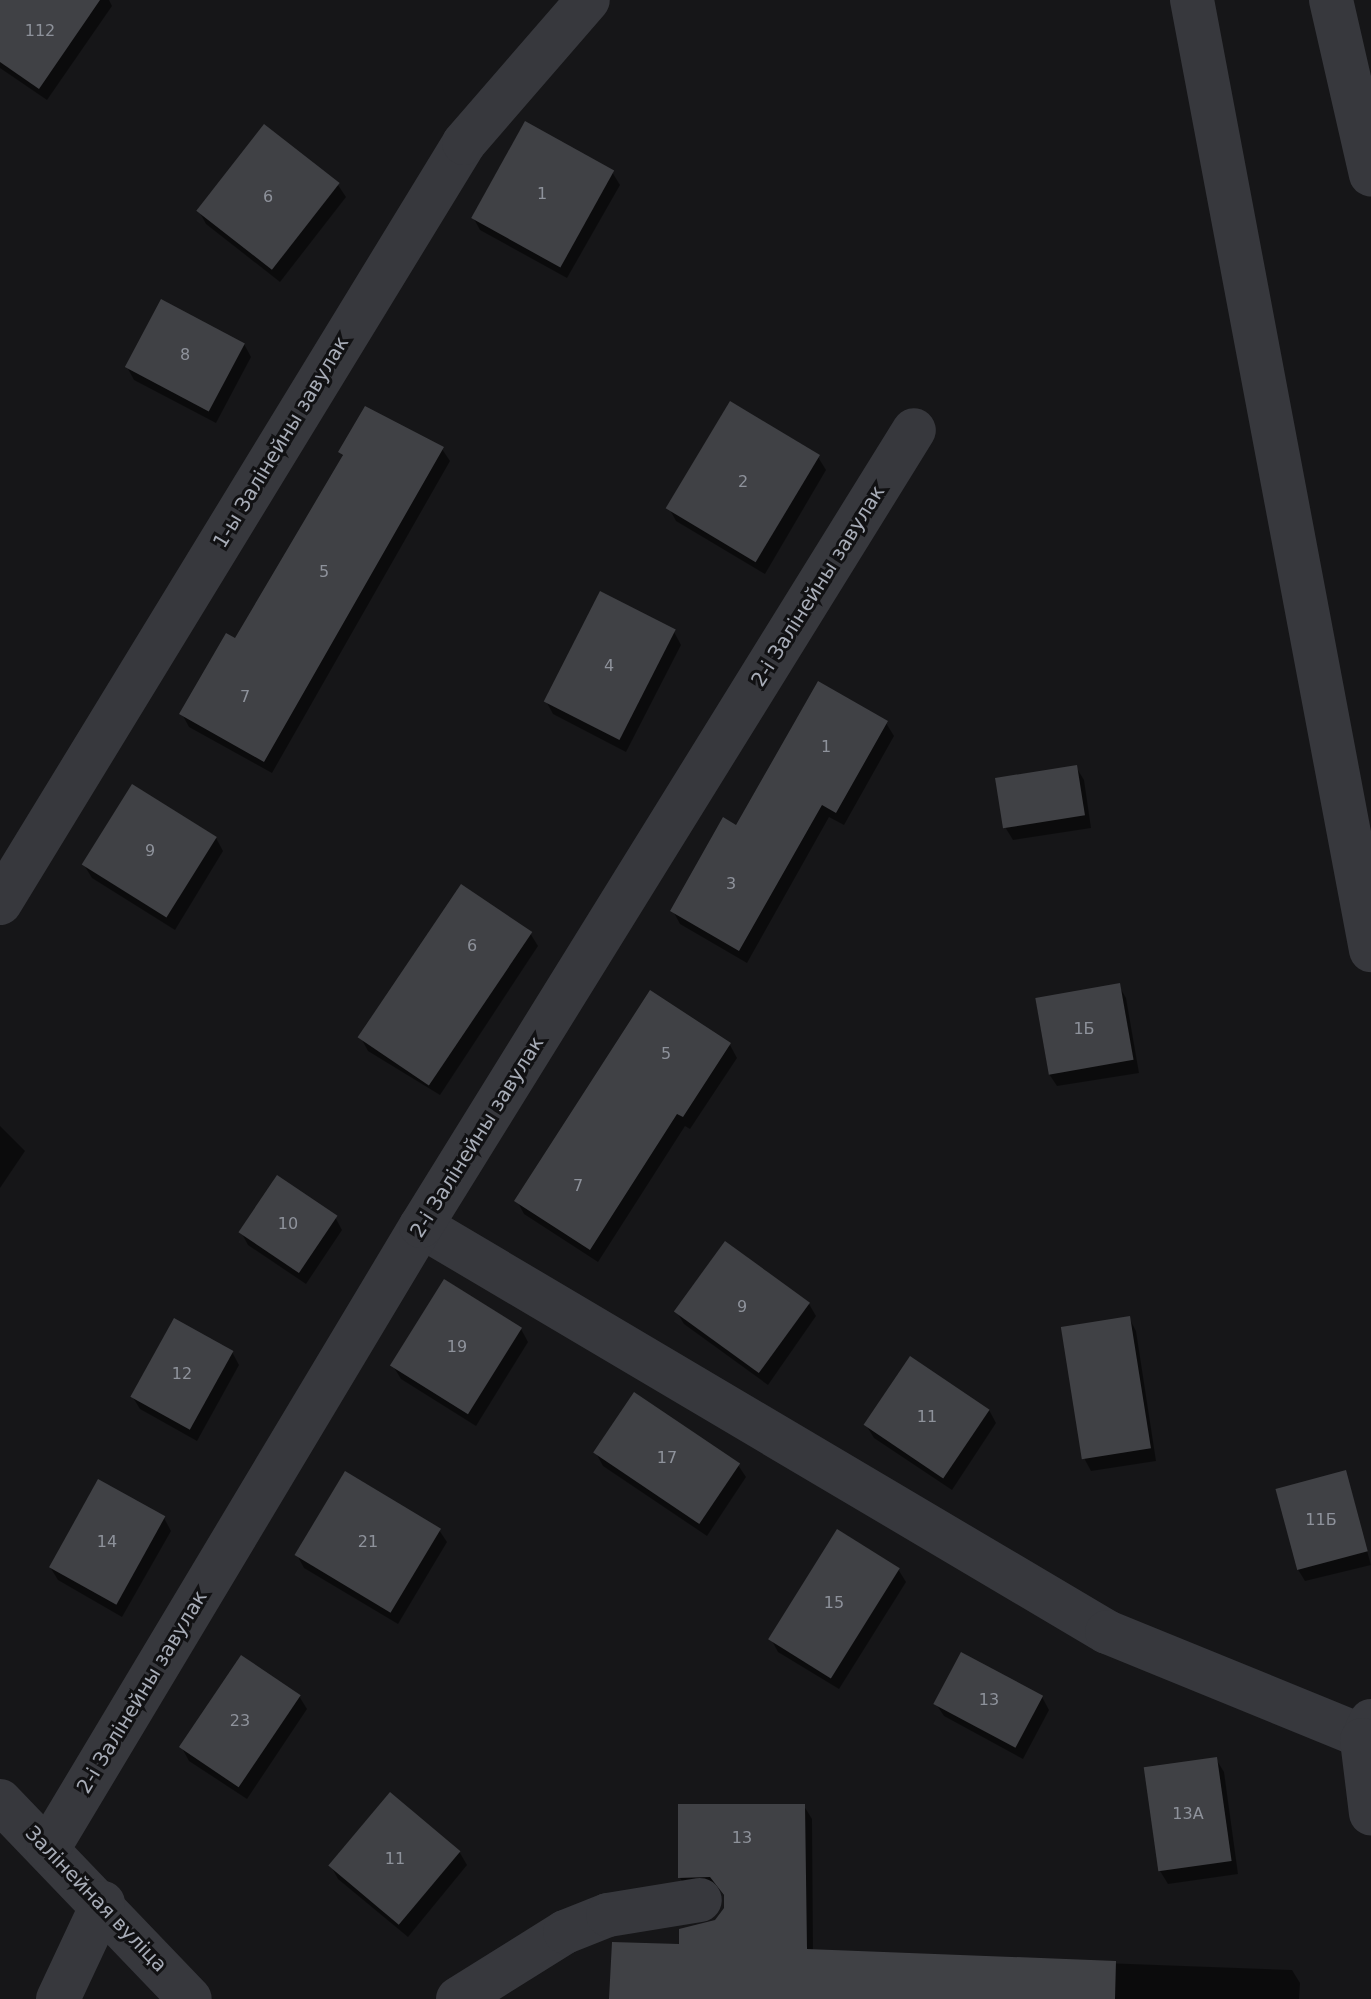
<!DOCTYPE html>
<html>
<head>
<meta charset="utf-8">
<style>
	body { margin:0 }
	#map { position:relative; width:1371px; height:1999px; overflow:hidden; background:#161618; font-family:"DejaVu Sans",sans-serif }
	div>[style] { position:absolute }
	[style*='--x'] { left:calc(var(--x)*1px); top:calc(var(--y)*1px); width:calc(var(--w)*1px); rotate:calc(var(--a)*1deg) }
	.shadow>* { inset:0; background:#0007 }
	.building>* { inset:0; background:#404145; transform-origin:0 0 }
	.minor>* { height:44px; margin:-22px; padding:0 22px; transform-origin:22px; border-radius:22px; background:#37383d }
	span { translate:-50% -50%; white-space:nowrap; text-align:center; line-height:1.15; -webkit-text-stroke:6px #111113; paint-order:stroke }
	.number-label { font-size:16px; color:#8e929b }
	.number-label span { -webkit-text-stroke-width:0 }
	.street-label { font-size:20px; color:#a8adb8 }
</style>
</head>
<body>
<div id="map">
	<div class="shadow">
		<div style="clip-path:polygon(0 0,109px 0,112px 6px,47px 100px,0 68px)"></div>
		<div style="clip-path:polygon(612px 172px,620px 185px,567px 278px,480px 230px,473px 217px)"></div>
		<div style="clip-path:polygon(338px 185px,346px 197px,280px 282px,206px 224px,199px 211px)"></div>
		<div style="clip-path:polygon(244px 344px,251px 357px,216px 423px,134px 380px,127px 367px)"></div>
		<div style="clip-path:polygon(442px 449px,450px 461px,272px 773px,189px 727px,182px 714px,236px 641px,344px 458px,340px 452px)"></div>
		<div style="clip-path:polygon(818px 457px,826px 470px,765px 574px,676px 521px,669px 508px)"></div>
		<div style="clip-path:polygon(674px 632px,681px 645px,626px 752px,553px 714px,546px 701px)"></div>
		<div style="clip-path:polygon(886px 723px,894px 736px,844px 825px,829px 817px,747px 963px,680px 924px,673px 911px,737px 827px)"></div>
		<div style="clip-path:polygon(1076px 767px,1084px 780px,1091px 828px,1013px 840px,1005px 827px)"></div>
		<div style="clip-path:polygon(216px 838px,223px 851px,175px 930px,92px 878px,84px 865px)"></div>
		<div style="clip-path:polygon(530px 933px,538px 946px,440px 1095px,368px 1051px,361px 1038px)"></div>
		<div style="clip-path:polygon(1119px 986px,1126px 998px,1139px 1073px,1057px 1086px,1049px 1074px)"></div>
		<div style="clip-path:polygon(730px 1045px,737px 1058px,690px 1129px,685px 1126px,598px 1262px,524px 1214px,517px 1201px)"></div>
		<div style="clip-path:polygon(0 1126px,25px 1151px,0 1188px)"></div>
		<div style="clip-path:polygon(335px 1217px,342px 1230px,306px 1284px,248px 1245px,241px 1232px)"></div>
		<div style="clip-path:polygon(809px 1304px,816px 1316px,768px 1385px,684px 1324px,676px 1311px)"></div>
		<div style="clip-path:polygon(1129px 1318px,1136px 1331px,1156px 1461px,1091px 1471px,1084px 1458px)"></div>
		<div style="clip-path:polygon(521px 1329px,528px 1342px,476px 1426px,401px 1379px,393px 1366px)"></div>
		<div style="clip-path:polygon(232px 1352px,239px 1365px,197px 1441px,140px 1409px,132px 1396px)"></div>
		<div style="clip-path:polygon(989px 1410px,996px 1423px,952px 1490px,874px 1438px,866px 1425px)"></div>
		<div style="clip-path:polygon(596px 1453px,738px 1465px,746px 1477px,707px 1536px,603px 1466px)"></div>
		<div style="clip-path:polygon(1345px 1472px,1371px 1565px,1305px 1581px,1297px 1568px)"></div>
		<div style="clip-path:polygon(164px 1518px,171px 1531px,122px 1617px,58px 1580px,50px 1567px)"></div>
		<div style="clip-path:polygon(439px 1530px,447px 1542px,398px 1624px,304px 1568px,297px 1555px)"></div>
		<div style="clip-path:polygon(898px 1569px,906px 1582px,839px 1689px,778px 1652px,771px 1639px)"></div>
		<div style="clip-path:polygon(299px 1696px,307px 1709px,247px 1799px,189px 1761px,182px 1748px)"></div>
		<div style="clip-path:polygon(1042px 1697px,1049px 1710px,1023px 1759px,944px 1716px,936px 1704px)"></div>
		<div style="clip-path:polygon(1216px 1759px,1224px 1772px,1238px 1874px,1168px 1884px,1160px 1871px)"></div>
		<div style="clip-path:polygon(390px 1794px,460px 1853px,467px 1865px,408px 1937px,338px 1879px,331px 1866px)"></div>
		<div style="clip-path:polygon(804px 1806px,812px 1819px,813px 1952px,1292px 1970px,1300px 1983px,1299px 1999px,611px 1999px,716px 1922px,726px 1909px,726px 1898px,719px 1889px,688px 1890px,680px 1878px)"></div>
	</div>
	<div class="building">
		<div style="clip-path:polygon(0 0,100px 0,39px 89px,0 62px)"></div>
		<div style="left:525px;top:121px;width:102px;height:111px;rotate:29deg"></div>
		<div style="left:264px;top:124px;width:96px;height:110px;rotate:38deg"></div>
		<div style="left:161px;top:299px;width:95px;height:77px;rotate:28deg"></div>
		<div style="left:730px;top:401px;width:105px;height:125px;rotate:31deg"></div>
		<div style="clip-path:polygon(365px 406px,444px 447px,264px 762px,179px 714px,226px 633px,235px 638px,343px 455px,338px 452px)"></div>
		<div style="left:600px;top:591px;width:85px;height:124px;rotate:27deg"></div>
		<div style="clip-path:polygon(818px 681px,888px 721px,836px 813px,822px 805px,739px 951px,670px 911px,723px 817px,736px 825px)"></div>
		<div style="left:1077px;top:765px;width:51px;height:83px;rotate:81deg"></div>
		<div style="left:132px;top:784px;width:100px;height:95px;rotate:32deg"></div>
		<div style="left:461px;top:884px;width:86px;height:185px;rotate:34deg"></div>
		<div style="left:1120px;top:983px;width:78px;height:86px;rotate:80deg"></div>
		<div style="clip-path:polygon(650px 990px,731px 1043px,683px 1117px,677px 1114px,590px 1250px,514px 1201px)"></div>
		<div style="left:277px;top:1175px;width:73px;height:69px;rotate:34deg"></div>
		<div style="left:725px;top:1241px;width:105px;height:87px;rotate:36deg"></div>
		<div style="left:444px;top:1279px;width:92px;height:102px;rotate:32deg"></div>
		<div style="left:1130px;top:1316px;width:134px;height:70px;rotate:81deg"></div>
		<div style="left:174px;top:1318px;width:68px;height:90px;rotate:29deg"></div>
		<div style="left:910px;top:1356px;width:96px;height:83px;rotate:34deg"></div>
		<div style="left:634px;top:1392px;width:128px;height:73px;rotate:34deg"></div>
		<div style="left:1346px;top:1470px;width:84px;height:73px;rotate:75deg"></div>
		<div style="left:345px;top:1471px;width:112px;height:98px;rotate:31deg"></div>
		<div style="left:98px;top:1479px;width:77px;height:101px;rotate:29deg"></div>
		<div style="left:837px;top:1529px;width:74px;height:130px;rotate:32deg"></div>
		<div style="left:961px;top:1652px;width:93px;height:59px;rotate:28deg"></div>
		<div style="left:241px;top:1655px;width:72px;height:111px;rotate:34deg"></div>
		<div style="left:1217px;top:1757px;width:105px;height:74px;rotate:82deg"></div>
		<div style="left:390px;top:1792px;width:92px;height:96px;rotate:40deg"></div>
		<div style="clip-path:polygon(678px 1804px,805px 1804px,807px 1949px,1116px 1961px,1115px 1999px,609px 1999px,612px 1942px,679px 1944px,679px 1929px,715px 1920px,724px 1908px,724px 1895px,710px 1877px,678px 1878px)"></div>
	</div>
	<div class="minor">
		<div style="--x:1192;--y:0;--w:967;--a:79.33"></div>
		<div style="--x:1331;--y:0;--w:179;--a:77.1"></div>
		<div style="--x:0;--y:903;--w:890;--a:-58.59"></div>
		<div style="--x:464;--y:143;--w:189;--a:-49.1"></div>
		<div style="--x:421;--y:1226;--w:797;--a:30.62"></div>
		<div style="--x:1107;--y:1632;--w:285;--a:22.2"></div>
		<div style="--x:1371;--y:1721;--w:21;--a:115"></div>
		<div style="--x:1362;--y:1740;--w:74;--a:83"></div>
		<div style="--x:0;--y:1801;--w:274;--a:46.2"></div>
		<div style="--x:48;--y:1849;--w:726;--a:-59.09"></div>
		<div style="--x:421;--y:1226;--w:936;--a:-58.23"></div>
		<div style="--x:58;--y:1999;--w:106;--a:-64.9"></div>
		<div style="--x:458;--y:1999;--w:126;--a:-32.1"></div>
		<div style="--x:565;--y:1932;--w:46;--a:-21.6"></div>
		<div style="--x:608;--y:1915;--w:93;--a:-9.3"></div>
	</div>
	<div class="number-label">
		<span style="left:40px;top:31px">112</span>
		<span style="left:542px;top:194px">1</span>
		<span style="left:268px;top:197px">6</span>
		<span style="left:185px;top:355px">8</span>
		<span style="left:743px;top:482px">2</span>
		<span style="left:324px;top:572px">5</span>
		<span style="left:609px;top:666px">4</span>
		<span style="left:245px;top:697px">7</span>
		<span style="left:826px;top:747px">1</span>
		<span style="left:150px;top:851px">9</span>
		<span style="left:731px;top:884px">3</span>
		<span style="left:472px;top:946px">6</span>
		<span style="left:1084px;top:1029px">1Б</span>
		<span style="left:666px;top:1054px">5</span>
		<span style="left:578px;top:1186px">7</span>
		<span style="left:288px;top:1224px">10</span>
		<span style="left:742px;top:1307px">9</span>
		<span style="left:457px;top:1347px">19</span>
		<span style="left:182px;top:1374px">12</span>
		<span style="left:927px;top:1417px">11</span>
		<span style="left:667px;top:1458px">17</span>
		<span style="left:1321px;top:1520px">11Б</span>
		<span style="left:107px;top:1542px">14</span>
		<span style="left:368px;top:1542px">21</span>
		<span style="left:834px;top:1603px">15</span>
		<span style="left:989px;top:1700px">13</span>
		<span style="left:240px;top:1721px">23</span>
		<span style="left:1188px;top:1814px">13А</span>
		<span style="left:742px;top:1838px">13</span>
		<span style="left:395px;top:1859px">11</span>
	</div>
	<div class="street-label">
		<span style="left:281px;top:442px;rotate:-59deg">1-ы Залінейны завулак</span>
		<span style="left:818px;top:586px;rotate:-58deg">2-і Залінейны завулак</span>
		<span style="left:477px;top:1137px;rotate:-58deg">2-і Залінейны завулак</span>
		<span style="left:142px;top:1692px;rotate:-59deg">2-і Залінейны завулак</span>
		<span style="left:96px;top:1899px;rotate:46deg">Залінейная вуліца</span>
	</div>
</div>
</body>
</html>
